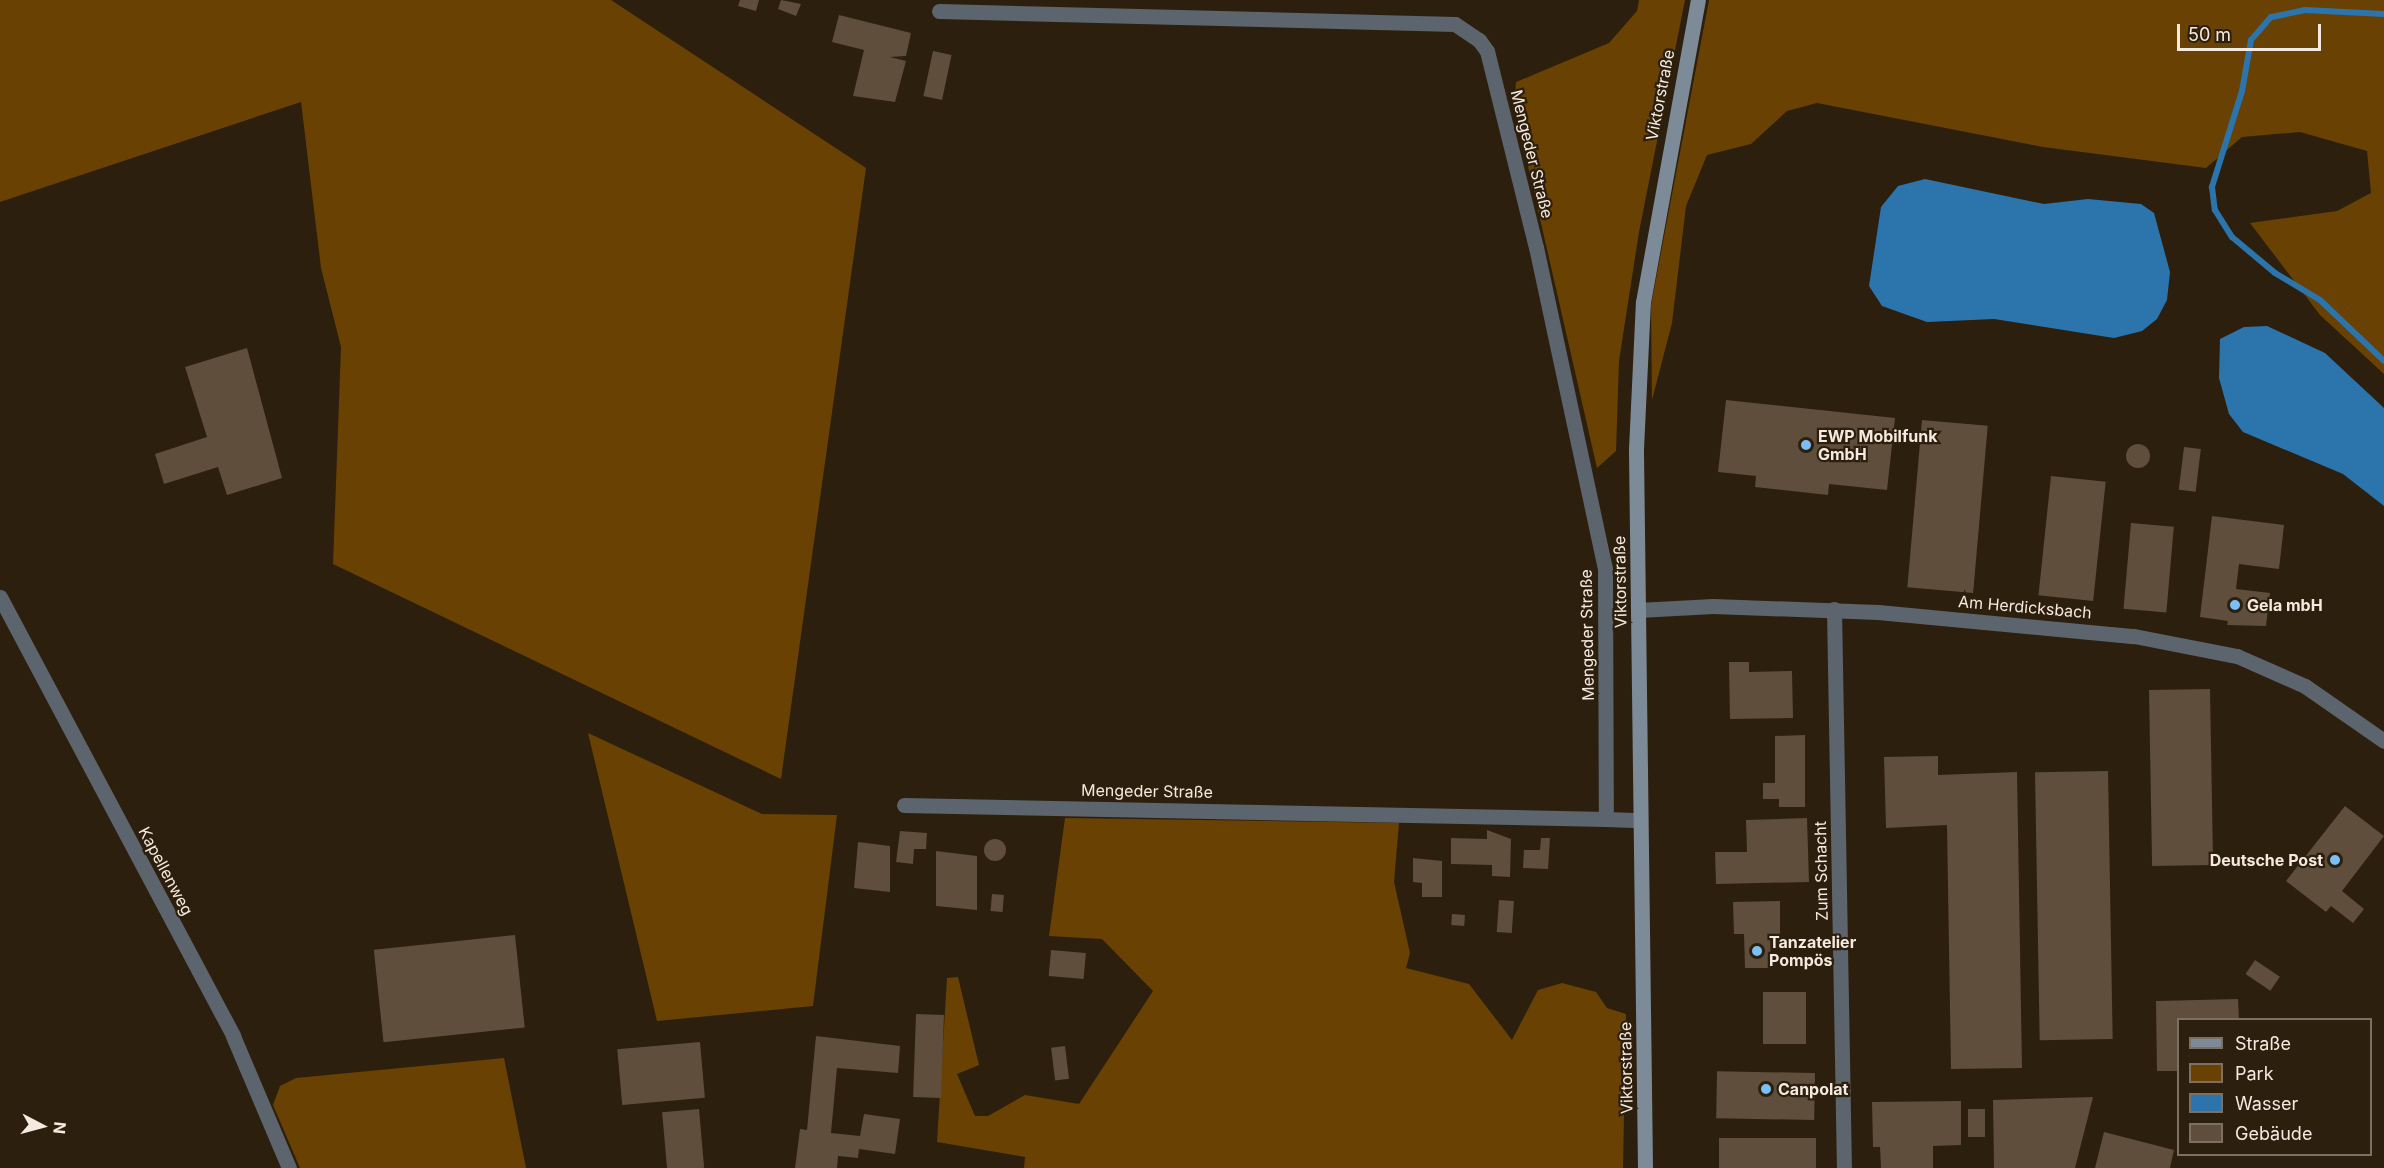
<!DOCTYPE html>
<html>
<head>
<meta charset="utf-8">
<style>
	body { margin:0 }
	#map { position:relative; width:2384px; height:1168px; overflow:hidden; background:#2d1f0d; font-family:Inter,sans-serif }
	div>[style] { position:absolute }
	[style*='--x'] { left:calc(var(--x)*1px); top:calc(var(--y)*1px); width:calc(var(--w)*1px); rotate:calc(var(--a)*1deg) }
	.green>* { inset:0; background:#684103 }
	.water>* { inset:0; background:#2b75ac }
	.stream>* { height:6px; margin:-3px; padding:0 3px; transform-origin:3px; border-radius:3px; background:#2b75ac }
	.building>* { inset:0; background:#5e4e3b; transform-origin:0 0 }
	.round { border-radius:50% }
	.street>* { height:15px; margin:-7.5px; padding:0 7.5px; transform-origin:7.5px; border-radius:7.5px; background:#5c656d }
	.secondary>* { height:15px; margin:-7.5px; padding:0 7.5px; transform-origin:7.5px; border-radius:7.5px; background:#7d8b98 }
	.dots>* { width:16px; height:16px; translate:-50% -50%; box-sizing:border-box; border:3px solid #2d1f0d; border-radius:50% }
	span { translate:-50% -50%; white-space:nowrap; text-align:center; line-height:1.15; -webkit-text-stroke:4.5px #2d1f0d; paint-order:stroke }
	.street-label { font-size:16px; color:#f4eadf }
	.poi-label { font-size:16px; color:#f4eadf; font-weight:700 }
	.left { translate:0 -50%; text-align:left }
	.right { translate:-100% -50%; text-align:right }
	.legend { position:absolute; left:2177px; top:1018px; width:195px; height:138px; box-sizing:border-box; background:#2d1f0d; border:2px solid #7d7061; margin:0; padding:8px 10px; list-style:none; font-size:18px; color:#f4eadf }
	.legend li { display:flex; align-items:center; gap:12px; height:30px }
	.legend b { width:30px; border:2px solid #7d7061 }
	.north { position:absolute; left:12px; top:1096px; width:60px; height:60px; -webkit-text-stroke:4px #2d1f0d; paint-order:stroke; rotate:96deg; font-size:16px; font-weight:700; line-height:24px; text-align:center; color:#f4eadf }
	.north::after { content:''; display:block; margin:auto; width:21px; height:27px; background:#f4eadf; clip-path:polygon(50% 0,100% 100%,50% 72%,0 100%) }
	.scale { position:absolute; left:2177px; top:24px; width:144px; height:27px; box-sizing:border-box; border:3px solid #f4eadf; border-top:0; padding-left:8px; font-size:18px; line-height:21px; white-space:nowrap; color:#f4eadf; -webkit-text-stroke:4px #2d1f0d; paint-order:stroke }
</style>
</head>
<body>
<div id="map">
	<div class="green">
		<div style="clip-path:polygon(0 0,611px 0,866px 168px,781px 779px,333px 564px,341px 347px,321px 268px,301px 102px,0 202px)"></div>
		<div style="clip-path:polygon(1639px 0,1685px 0,1639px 232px,1619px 361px,1616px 451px,1597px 468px,1514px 105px,1516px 82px,1609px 43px,1637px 11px)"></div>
		<div style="clip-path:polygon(1709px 0,2384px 0,2384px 374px,2320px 315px,2250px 223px,2337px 211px,2371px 193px,2367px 151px,2300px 132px,2242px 137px,2206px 168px,2043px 147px,1817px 103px,1787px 111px,1751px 144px,1707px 155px,1686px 206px,1672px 323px,1652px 400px,1651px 305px)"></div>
		<div style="clip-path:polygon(588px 733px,762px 814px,837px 815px,813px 1006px,657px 1021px)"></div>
		<div style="clip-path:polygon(1065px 818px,1399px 823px,1394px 882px,1410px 953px,1406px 968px,1469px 984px,1512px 1040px,1538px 990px,1562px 983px,1596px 992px,1607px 1008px,1626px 1014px,1623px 1168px,1024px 1168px,1025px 1157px,937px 1142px,947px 978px,958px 977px,979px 1065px,957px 1074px,975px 1116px,988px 1116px,1025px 1095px,1079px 1104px,1153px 991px,1102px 939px,1049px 936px)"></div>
		<div style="clip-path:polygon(504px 1058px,526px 1168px,300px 1168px,273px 1105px,280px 1086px,296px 1078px)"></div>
	</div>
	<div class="water">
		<div style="clip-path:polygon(1925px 179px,2044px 204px,2088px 199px,2141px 204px,2154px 213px,2170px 272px,2167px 300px,2157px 319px,2142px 331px,2114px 338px,1994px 319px,1927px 322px,1882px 306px,1869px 286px,1881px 207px,1898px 186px)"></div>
		<div style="clip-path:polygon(2267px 326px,2325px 353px,2384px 408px,2384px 506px,2343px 474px,2243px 432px,2229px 414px,2219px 378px,2220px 339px,2244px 327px)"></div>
	</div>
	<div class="stream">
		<div style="--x:2384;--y:14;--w:79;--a:-177.1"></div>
		<div style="--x:2305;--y:10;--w:35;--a:168"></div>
		<div style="--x:2271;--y:17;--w:30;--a:131"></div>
		<div style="--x:2251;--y:40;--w:52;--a:100"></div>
		<div style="--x:2242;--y:91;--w:101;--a:107.4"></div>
		<div style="--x:2212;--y:187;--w:23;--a:83"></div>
		<div style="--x:2215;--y:210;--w:32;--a:58"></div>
		<div style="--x:2232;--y:237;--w:56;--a:39.9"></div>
		<div style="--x:2275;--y:273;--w:52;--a:31"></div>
		<div style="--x:2320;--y:300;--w:88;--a:43.6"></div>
	</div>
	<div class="building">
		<div style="clip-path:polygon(740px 0,759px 0,756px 11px,738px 6px)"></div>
		<div style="clip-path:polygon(781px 0,801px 4px,796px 16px,778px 9px)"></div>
		<div style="clip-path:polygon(839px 15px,911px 33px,906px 56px,890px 57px,906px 61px,895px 102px,853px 96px,864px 50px,832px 42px)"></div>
		<div style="left:933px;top:51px;width:19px;height:46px;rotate:12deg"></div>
		<div style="clip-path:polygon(247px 348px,282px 478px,227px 495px,218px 467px,164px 484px,155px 454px,207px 437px,185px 367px)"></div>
		<div style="clip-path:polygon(1726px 400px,1895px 418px,1887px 490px,1829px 484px,1828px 495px,1755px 487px,1756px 476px,1718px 472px)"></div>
		<div style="left:1922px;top:420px;width:66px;height:168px;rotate:5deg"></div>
		<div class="round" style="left:2126px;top:444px;width:24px;height:24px"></div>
		<div style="left:2184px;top:447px;width:17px;height:43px;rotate:7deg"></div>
		<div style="left:2051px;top:476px;width:55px;height:120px;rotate:6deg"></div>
		<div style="clip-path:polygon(2212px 516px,2284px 525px,2279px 569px,2239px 564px,2236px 589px,2270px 593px,2266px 626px,2227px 625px,2228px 621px,2200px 617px)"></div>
		<div style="left:2131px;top:523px;width:43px;height:86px;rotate:5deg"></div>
		<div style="clip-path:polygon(1729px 662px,1749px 662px,1749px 672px,1792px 671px,1793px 718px,1730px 719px)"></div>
		<div style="left:2210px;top:689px;width:176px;height:61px;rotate:89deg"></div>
		<div style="clip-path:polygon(1805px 735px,1805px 807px,1779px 807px,1779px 799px,1763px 799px,1763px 783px,1775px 783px,1775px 736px)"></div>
		<div style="clip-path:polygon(1938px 756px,1938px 775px,2017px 772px,2022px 1068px,1951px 1069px,1947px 825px,1886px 828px,1884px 757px)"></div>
		<div style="left:2108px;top:771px;width:268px;height:73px;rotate:89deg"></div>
		<div style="clip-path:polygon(2345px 806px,2384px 836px,2342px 891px,2364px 909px,2353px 923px,2331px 906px,2326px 912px,2286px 881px)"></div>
		<div style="clip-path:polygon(1807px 818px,1809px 882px,1716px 884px,1715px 852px,1747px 852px,1746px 820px)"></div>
		<div style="clip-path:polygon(1487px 830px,1511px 839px,1510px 877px,1492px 876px,1492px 865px,1451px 864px,1451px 838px,1487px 839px)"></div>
		<div style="clip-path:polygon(900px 831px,927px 833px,926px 849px,914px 849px,913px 864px,896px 862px)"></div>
		<div style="clip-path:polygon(1541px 838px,1550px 838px,1548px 869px,1523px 868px,1524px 850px,1540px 850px)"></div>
		<div class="round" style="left:984px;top:839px;width:22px;height:22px"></div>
		<div style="clip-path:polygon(858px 842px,890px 846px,890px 892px,854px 888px)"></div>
		<div style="clip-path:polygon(936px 851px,977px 856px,977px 910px,936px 906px)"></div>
		<div style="clip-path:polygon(1413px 858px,1442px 861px,1442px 897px,1422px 897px,1422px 883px,1413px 882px)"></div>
		<div style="left:992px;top:894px;width:12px;height:17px;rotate:5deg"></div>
		<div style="left:1499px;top:900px;width:15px;height:32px;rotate:4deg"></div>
		<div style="clip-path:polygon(1780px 901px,1780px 934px,1770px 934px,1771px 968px,1745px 968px,1744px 934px,1734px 934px,1733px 902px)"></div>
		<div style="left:1452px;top:914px;width:13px;height:11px;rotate:4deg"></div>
		<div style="left:515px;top:935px;width:93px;height:142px;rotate:84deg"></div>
		<div style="left:1051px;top:950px;width:35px;height:26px;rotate:5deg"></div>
		<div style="left:2255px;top:960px;width:30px;height:17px;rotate:34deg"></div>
		<div style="left:1763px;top:992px;width:43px;height:52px"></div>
		<div style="clip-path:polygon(2238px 999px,2239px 1020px,2178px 1020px,2178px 1071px,2157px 1071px,2156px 1001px)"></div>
		<div style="left:916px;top:1014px;width:28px;height:83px;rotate:2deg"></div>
		<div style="clip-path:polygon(816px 1036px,900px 1046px,898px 1073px,837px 1068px,831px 1133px,860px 1136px,864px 1114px,900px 1119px,895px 1154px,859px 1149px,858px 1158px,838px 1156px,837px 1168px,795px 1168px,800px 1129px,807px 1130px)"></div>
		<div style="left:700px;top:1042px;width:56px;height:83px;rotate:85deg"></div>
		<div style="left:1065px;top:1046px;width:33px;height:14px;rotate:83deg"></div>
		<div style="left:1815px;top:1073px;width:47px;height:98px;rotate:91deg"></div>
		<div style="clip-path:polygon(2093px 1097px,2075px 1168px,1994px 1168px,1993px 1100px)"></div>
		<div style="clip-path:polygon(1961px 1101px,1961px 1145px,1933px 1146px,1933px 1168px,1881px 1168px,1880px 1147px,1873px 1147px,1872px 1102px)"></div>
		<div style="left:699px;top:1109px;width:59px;height:37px;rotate:85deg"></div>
		<div style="left:1968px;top:1109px;width:17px;height:28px"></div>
		<div style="clip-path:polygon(2104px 1132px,2174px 1150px,2170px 1168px,2095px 1168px)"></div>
		<div style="left:1816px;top:1138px;width:30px;height:97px;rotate:90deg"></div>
	</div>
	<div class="street">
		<div style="--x:939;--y:11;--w:516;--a:1.44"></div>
		<div style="--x:1455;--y:24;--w:29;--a:34"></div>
		<div style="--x:1479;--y:40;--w:14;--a:54"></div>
		<div style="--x:1487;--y:51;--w:202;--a:76"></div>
		<div style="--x:1536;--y:247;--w:329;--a:77.9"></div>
		<div style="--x:1605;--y:569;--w:250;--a:89.8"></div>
		<div style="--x:1606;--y:819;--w:34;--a:2"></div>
		<div style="--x:0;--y:597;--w:497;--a:62"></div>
		<div style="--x:233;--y:1036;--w:143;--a:67"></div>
		<div style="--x:1834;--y:609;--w:559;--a:88.98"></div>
		<div style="--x:1638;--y:610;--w:75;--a:-3.1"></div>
		<div style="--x:1713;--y:606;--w:165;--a:2.1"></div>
		<div style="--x:1878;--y:612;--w:257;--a:5.4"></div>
		<div style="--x:2134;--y:636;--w:105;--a:11"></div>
		<div style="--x:2237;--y:656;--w:74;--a:23.8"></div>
		<div style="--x:2305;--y:686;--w:96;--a:34.8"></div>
		<div style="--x:904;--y:805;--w:702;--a:1.14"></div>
	</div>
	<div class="secondary">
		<div style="--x:1645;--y:1168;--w:719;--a:-90.72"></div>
		<div style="--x:1636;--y:449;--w:147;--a:-87.3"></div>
		<div style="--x:1643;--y:302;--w:307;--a:-79.7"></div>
	</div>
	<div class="dots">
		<div style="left:1806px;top:445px;background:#7abff8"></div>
		<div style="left:2235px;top:605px;background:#7abff8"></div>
		<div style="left:2335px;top:860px;background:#7abff8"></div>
		<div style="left:1757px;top:951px;background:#7abff8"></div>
		<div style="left:1766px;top:1089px;background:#7abff8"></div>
	</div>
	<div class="street-label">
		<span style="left:1660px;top:95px;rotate:-79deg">Viktorstraße</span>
		<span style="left:1532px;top:154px;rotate:76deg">Mengeder Straße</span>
		<span style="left:1620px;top:582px;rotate:-91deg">Viktorstraße</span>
		<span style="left:2025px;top:607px;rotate:5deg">Am Herdicksbach</span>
		<span style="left:1587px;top:635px;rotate:-91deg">Mengeder Straße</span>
		<span style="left:1147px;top:791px;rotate:1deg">Mengeder Straße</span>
		<span style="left:166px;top:871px;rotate:62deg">Kapellenweg</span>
		<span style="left:1821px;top:871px;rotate:-91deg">Zum Schacht</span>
		<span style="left:1626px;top:1068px;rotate:-91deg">Viktorstraße</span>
	</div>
	<div class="poi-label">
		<span class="left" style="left:1818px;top:445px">EWP Mobilfunk<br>GmbH</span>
		<span class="left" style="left:2247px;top:605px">Gela mbH</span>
		<span class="right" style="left:2323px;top:860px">Deutsche Post</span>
		<span class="left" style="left:1769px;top:951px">Tanzatelier<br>Pompös</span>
		<span class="left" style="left:1778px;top:1089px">Canpolat</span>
	</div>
	<ul class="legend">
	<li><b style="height:8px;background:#7d8b98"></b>Straße</li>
	<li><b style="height:16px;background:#684103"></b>Park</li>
	<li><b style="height:16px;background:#2b75ac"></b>Wasser</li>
	<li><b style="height:16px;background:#5e4e3b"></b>Gebäude</li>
	</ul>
	<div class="north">N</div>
	<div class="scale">50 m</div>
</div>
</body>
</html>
